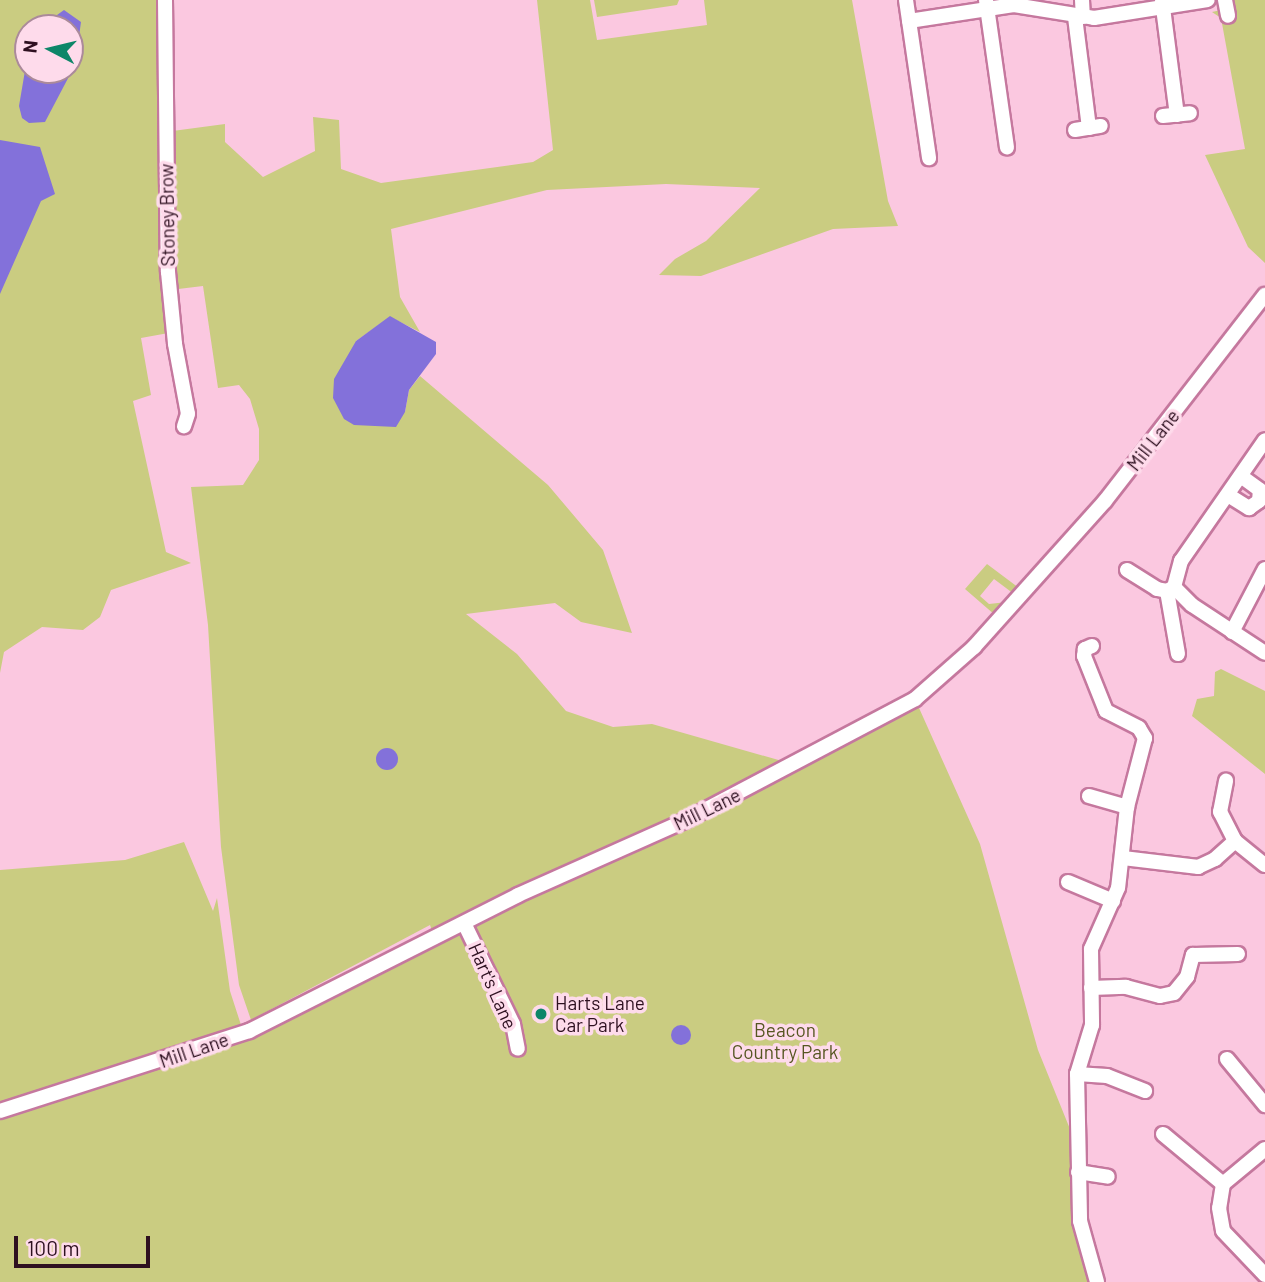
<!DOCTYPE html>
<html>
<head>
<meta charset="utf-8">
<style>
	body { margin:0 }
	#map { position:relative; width:1265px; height:1282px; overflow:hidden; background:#fbc8e0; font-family:Barlow,sans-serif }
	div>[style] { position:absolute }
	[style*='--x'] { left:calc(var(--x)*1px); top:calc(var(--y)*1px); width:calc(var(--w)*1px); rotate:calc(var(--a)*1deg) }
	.green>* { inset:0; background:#cacc81 }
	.water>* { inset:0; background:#8371da }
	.round { border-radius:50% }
	.roads { filter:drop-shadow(2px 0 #c5789e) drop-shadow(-2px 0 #c5789e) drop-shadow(0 2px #c5789e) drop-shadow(0 -2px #c5789e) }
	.minor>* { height:14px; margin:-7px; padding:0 7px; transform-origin:7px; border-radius:7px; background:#fff }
	.dots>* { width:19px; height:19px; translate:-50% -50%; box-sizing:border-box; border:4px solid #fedbeb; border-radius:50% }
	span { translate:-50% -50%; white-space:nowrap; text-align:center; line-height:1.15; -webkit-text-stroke:7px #fedbeb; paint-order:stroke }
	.street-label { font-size:19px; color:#2e1020 }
	.poi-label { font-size:19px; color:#2e1020 }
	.left { translate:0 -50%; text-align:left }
	.park-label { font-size:19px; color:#565621 }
	.north { position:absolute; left:14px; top:14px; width:70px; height:70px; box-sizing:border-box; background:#fedbeb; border:2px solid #ab8a9a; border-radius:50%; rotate:277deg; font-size:19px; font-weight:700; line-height:28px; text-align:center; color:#2e1020 }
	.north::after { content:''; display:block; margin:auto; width:24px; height:32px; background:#0d8668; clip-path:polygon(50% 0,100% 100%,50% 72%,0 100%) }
	.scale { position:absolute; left:14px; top:1236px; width:136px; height:32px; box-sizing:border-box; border:4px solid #2e1020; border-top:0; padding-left:9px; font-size:21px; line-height:24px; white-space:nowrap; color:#2e1020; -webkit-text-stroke:5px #fedbeb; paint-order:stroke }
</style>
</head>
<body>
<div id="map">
	<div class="green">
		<div style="clip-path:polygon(evenodd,0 0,165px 0,165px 132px,225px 124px,225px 142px,263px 177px,315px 151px,313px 117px,339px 120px,341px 169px,381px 183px,533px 162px,553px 150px,537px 0,590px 0,597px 40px,707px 25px,704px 0,852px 0,888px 201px,898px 226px,833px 229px,701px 276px,659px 275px,675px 259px,706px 241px,760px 188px,666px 184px,547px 190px,391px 229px,400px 297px,420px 332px,390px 317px,356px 341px,405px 412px,409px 390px,420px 376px,548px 485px,603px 550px,632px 633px,581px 622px,555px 603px,466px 614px,517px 654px,566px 711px,613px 727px,652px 724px,782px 761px,681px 816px,433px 933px,430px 925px,251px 1020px,239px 985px,221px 847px,208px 625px,191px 487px,243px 485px,259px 460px,259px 429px,250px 399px,239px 385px,218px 388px,203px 286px,170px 290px,174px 332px,141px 338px,151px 395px,133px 401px,166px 552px,191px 563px,111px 590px,100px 617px,83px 630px,42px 627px,4px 652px,0 673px,0 0,28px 28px,70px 28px,70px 70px,28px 70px,28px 28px)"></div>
		<div style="clip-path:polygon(594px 0,679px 0,677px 5px,597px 17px)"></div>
		<div style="clip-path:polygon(1230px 0,1265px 0,1265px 263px,1248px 247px,1205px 155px,1245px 149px,1221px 18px,1212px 12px,1221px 10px)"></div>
		<div style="clip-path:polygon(987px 564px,1019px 588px,1014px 594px,994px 579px,980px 596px,989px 604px,1007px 602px,995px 615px,965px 589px)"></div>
		<div style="clip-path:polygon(1221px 669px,1265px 691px,1265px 774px,1192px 716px,1197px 699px,1214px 696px,1215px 672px)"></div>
		<div style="clip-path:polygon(915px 699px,980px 844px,1038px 1050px,1072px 1134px,1077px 1189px,1097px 1282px,0 1282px,0 1111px,249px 1031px)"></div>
		<div style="clip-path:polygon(184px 842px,213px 911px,217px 898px,230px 991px,241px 1025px,0 1103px,0 870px,125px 860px)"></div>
	</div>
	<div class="water">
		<div style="clip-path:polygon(64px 10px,81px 22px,75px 65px,45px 122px,29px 123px,22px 118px,19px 106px,28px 53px,28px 70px,70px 70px,70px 28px,39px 28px)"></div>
		<div style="clip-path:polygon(0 140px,40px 147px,55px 194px,41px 201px,0 294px)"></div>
		<div style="clip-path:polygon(390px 316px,436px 342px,436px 354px,409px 390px,405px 412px,396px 427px,354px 425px,344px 419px,333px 398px,334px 379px,356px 341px)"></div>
		<div class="round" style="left:376px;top:748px;width:22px;height:22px"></div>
		<div class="round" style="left:671px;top:1025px;width:20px;height:20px"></div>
	</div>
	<div class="roads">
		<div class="minor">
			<div style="--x:165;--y:0;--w:272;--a:89.4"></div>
			<div style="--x:168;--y:272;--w:72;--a:84.4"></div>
			<div style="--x:175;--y:344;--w:71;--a:79.5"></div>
			<div style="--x:188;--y:414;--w:13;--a:108"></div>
			<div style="--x:906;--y:0;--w:160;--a:81.7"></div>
			<div style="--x:986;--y:0;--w:149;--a:81.9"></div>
			<div style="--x:1082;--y:0;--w:17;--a:87"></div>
			<div style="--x:1162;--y:0;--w:116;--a:82.6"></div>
			<div style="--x:1225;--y:0;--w:16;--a:79"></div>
			<div style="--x:1075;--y:17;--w:112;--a:82.8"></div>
			<div style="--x:909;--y:21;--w:106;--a:-8.7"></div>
			<div style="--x:1014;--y:5;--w:81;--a:9.2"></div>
			<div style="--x:1094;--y:18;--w:115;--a:-9"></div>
			<div style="--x:1163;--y:116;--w:27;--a:-6"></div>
			<div style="--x:1075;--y:130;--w:26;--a:-9"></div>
			<div style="--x:1228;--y:495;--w:25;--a:32"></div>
			<div style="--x:1249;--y:508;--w:12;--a:-35"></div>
			<div style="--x:1259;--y:501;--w:11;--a:-85"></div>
			<div style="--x:1260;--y:490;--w:24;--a:-144"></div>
			<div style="--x:1127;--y:570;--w:36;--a:32"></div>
			<div style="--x:1157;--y:589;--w:10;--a:11"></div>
			<div style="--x:1167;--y:591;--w:8;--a:-30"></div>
			<div style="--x:1174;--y:587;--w:25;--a:45"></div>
			<div style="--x:1192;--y:605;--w:87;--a:33.3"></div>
			<div style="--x:1174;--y:587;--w:27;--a:-75"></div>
			<div style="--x:1181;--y:561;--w:147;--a:-55.2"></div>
			<div style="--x:1167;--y:591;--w:64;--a:80.1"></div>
			<div style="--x:1232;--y:632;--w:71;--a:-62.4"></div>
			<div style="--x:1092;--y:646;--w:8;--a:157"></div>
			<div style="--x:1085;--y:649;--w:7;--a:98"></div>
			<div style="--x:1084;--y:656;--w:59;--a:68.2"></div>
			<div style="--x:1106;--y:711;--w:37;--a:27"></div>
			<div style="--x:1139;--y:728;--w:12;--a:59"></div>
			<div style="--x:1145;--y:738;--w:71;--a:104.6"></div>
			<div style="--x:1127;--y:807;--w:81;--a:96.3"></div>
			<div style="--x:1118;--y:888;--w:67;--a:113.9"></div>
			<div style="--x:1091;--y:949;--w:76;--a:89.2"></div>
			<div style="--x:1092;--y:1025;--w:51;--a:107"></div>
			<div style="--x:1077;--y:1074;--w:147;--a:88.8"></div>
			<div style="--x:1080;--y:1221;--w:63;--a:74.4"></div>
			<div style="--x:1089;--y:796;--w:40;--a:16"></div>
			<div style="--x:1235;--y:841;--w:38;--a:39"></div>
			<div style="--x:1123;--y:858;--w:76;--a:6.8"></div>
			<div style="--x:1198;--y:867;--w:19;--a:-25"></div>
			<div style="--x:1215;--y:859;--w:27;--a:-42"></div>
			<div style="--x:1235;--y:841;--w:33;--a:-117"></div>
			<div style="--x:1220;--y:812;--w:32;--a:-79"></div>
			<div style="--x:1068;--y:882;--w:49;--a:22.9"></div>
			<div style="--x:464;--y:923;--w:112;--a:64.1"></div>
			<div style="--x:513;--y:1024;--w:25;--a:79"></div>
			<div style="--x:1091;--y:988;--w:35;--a:-2"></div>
			<div style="--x:1126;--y:987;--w:35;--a:15"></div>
			<div style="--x:1160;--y:996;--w:14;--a:-12"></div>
			<div style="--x:1174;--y:993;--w:21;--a:-51"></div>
			<div style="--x:1187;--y:977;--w:23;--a:-75"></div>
			<div style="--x:1193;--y:955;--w:45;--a:-1.3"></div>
			<div style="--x:1227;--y:1059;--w:60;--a:50.4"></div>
			<div style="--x:1077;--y:1074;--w:30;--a:4"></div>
			<div style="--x:1107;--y:1076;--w:41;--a:21.5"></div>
			<div style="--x:0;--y:1111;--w:262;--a:-17.8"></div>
			<div style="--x:249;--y:1031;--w:301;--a:-26.8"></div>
			<div style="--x:518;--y:895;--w:182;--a:-24"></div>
			<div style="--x:684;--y:821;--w:261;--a:-27.8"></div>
			<div style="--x:915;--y:699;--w:79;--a:-41.4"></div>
			<div style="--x:974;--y:647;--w:196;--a:-48.1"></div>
			<div style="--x:1105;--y:501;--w:261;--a:-52.2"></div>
			<div style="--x:1163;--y:1134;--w:78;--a:39.8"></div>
			<div style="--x:1265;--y:1149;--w:55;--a:140.2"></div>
			<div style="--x:1223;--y:1184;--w:24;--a:99"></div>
			<div style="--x:1219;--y:1208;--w:23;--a:80"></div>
			<div style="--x:1223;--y:1231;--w:61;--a:46.3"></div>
			<div style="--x:1078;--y:1172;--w:30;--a:9"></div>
		</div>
	</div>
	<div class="dots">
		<div style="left:541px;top:1014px;background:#0d8668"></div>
	</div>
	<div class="street-label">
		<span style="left:167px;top:215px;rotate:-91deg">Stoney Brow</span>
		<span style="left:1153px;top:440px;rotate:-52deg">Mill Lane</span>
		<span style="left:707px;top:809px;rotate:-26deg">Mill Lane</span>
		<span style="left:493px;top:986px;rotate:66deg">Hart's Lane</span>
		<span style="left:194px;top:1050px;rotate:-19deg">Mill Lane</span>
	</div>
	<div class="poi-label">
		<span class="left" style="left:555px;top:1014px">Harts Lane<br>Car Park</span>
	</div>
	<div class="park-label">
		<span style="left:785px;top:1041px">Beacon<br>Country Park</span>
	</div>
	<div class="north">N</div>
	<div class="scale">100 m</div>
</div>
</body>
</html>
